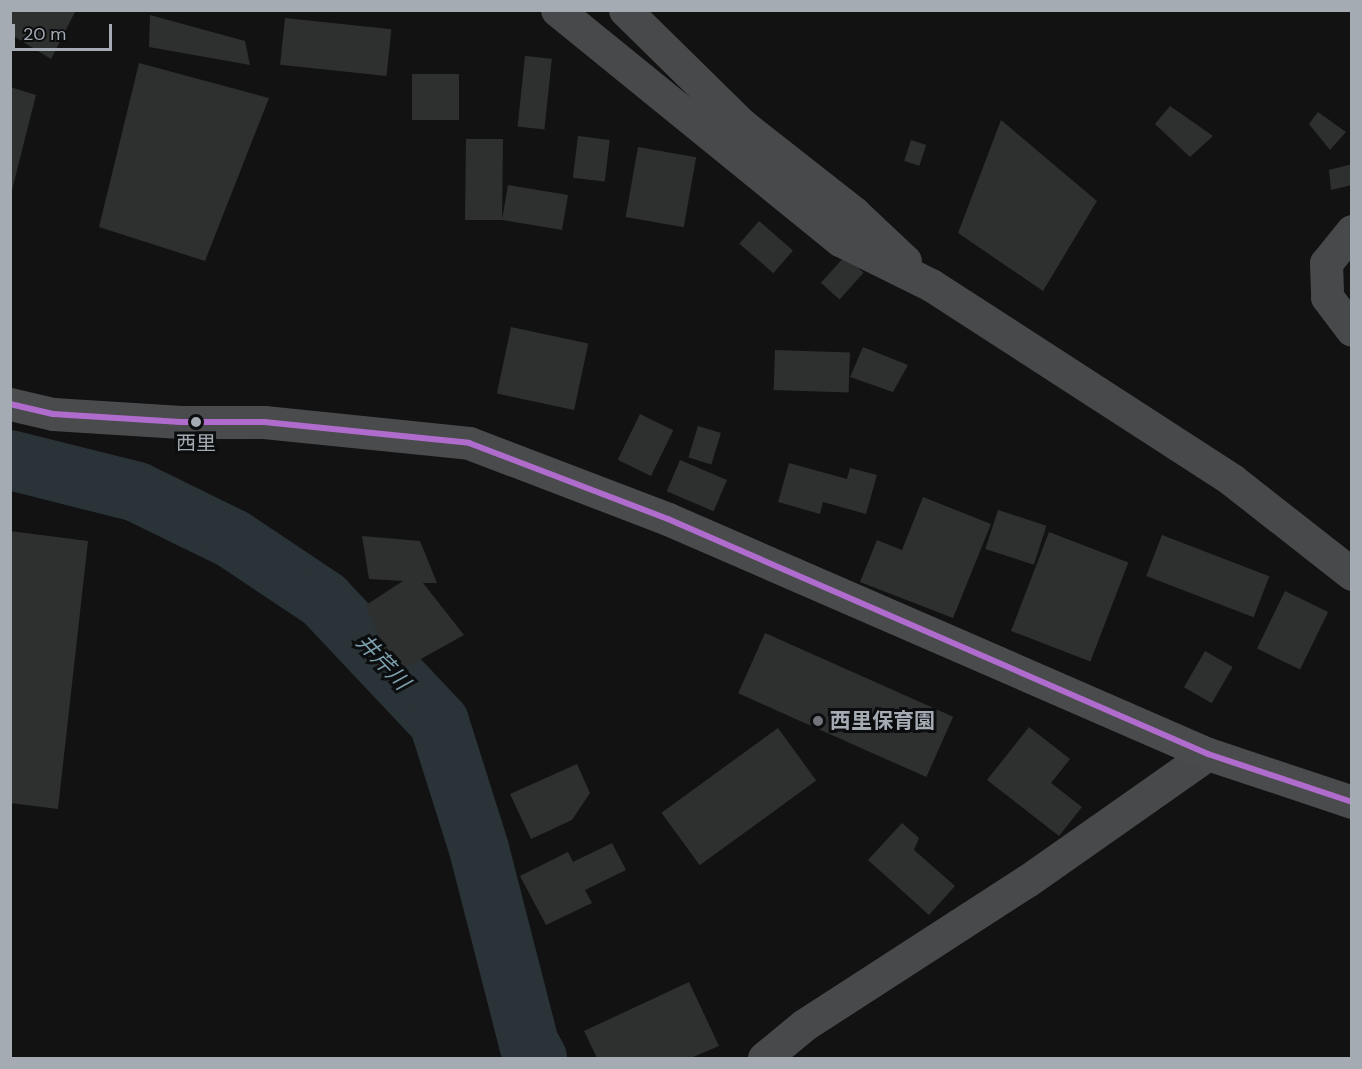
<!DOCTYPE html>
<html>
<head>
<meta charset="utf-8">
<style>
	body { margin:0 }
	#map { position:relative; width:1362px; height:1069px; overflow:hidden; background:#121212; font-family:"DM Sans","Noto Sans JP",sans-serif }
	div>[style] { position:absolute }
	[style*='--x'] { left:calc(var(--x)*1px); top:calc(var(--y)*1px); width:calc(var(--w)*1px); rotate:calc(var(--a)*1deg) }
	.river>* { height:60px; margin:-30px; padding:0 30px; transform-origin:30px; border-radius:30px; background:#2a3337 }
	.building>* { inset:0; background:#2e2f2f; transform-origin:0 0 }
	.street>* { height:33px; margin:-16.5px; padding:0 16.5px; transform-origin:16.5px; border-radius:16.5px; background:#47494b }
	.primary>* { height:33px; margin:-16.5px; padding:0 16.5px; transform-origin:16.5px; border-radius:16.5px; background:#494b4d }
	.bus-1>* { height:6px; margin:-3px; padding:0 3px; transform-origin:3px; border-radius:3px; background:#b06ccc }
	.dots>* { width:16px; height:16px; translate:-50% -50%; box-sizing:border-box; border:3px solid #0c0d0e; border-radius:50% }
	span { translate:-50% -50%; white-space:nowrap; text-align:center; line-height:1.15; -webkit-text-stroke:6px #0c0d0e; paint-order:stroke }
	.bus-label { font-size:20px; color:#a4abb3 }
	.poi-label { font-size:21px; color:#a4abb3; font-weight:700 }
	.left { translate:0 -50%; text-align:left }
	.water-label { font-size:22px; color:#7c9eac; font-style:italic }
	.frame { position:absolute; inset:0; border:12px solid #a4abb3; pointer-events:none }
	.scale { position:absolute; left:12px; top:24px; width:100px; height:27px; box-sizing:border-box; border:3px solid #a4abb3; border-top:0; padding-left:8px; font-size:18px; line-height:21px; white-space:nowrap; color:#a4abb3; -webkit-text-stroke:4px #0c0d0e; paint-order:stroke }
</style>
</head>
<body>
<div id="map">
	<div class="river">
		<div style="--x:10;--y:460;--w:131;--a:14.1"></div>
		<div style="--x:137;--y:492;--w:107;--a:26.1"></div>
		<div style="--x:233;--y:539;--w:110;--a:33.8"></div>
		<div style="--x:324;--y:600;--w:168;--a:46.7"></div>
		<div style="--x:439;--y:722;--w:133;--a:72.5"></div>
		<div style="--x:479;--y:849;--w:201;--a:75.6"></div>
		<div style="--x:529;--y:1044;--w:16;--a:60"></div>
	</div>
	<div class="building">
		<div style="clip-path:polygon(12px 10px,76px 10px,51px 59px,10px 34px)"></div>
		<div style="clip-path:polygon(150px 15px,245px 41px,250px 65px,149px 47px)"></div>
		<div style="left:285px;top:18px;width:107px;height:47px;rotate:6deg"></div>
		<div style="left:525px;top:56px;width:27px;height:71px;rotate:6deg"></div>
		<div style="clip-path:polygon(139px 63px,269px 98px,205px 261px,99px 227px)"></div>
		<div style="left:412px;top:74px;width:47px;height:46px"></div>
		<div style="clip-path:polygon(10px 87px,36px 95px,11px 194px,10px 194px)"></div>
		<div style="clip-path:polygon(1170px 106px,1213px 136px,1190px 157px,1155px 124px)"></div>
		<div style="clip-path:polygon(1318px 112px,1346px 132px,1330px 150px,1309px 124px)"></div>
		<div style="clip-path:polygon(1001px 120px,1097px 201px,1043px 291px,958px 233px)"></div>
		<div style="left:578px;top:136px;width:32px;height:42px;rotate:7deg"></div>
		<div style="clip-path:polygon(466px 139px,503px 139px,502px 220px,508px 185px,568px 195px,562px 230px,502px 220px,465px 220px)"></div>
		<div style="left:911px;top:140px;width:16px;height:22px;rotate:18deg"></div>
		<div style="left:638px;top:147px;width:59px;height:71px;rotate:10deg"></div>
		<div style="clip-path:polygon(1352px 164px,1352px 185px,1331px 190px,1329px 170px)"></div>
		<div style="left:759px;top:221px;width:45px;height:30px;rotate:41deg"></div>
		<div style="left:845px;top:256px;width:25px;height:36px;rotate:42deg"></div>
		<div style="left:511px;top:327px;width:79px;height:68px;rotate:12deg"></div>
		<div style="clip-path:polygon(863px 347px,908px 365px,893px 392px,850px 377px)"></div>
		<div style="left:775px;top:350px;width:75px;height:40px;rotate:2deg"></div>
		<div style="left:640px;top:414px;width:37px;height:51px;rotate:26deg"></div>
		<div style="left:698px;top:426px;width:24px;height:33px;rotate:17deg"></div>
		<div style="left:680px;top:460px;width:51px;height:34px;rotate:23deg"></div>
		<div style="clip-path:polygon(789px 463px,847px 479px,850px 468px,877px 475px,866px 514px,823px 502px,820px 514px,778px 502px)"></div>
		<div style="clip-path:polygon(923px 497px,991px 524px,953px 618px,860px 582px,877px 540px,902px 550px)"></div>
		<div style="left:998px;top:510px;width:51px;height:41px;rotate:18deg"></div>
		<div style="clip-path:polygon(10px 531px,88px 541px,58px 809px,10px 803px)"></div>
		<div style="left:1049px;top:532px;width:85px;height:106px;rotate:21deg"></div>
		<div style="left:1162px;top:535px;width:115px;height:44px;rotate:21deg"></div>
		<div style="clip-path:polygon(362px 536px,420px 541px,437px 583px,423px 583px,464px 635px,394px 674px,366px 605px,403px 581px,369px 579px)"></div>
		<div style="left:1285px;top:591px;width:48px;height:64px;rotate:26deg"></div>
		<div style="left:765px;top:633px;width:206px;height:66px;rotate:24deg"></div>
		<div style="left:1205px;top:651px;width:32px;height:42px;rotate:30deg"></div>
		<div style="clip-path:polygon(1029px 727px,1070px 759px,1051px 783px,1082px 807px,1059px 836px,987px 780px)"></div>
		<div style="left:778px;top:728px;width:65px;height:144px;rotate:54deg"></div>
		<div style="clip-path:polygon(577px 764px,590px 793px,572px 820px,531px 839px,510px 794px)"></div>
		<div style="clip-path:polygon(902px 823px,919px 838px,914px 850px,955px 886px,929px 915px,868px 860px)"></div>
		<div style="clip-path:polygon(612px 843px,626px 870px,585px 890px,592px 903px,546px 925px,520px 876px,568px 852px,573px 862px)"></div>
		<div style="clip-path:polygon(689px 982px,719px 1046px,691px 1058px,597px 1058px,584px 1031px)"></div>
	</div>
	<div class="street">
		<div style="--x:557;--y:10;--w:365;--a:39.1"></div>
		<div style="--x:840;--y:240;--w:102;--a:26.3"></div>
		<div style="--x:931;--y:285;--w:359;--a:32.9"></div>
		<div style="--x:1232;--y:480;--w:152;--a:38.1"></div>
		<div style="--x:625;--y:10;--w:163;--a:44.5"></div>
		<div style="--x:741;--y:124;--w:144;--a:38.2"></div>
		<div style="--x:854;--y:213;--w:70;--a:43.3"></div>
		<div style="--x:1352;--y:231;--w:41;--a:129.1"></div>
		<div style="--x:1326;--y:263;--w:34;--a:88"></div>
		<div style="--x:1327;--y:297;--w:41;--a:52.9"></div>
		<div style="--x:764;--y:1058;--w:52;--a:-39.5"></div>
		<div style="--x:804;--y:1025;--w:265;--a:-32.9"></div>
		<div style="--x:1027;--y:881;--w:221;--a:-35.1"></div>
	</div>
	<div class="primary">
		<div style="--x:10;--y:404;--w:44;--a:13.1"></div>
		<div style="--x:53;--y:414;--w:128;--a:3.6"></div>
		<div style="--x:181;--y:422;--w:83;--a:0"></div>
		<div style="--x:264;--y:422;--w:206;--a:5.8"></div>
		<div style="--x:469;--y:443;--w:213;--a:20.9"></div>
		<div style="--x:668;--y:519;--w:589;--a:23.52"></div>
		<div style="--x:1208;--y:754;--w:152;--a:18.4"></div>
	</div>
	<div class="bus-1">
		<div style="--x:10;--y:404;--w:44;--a:13.1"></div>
		<div style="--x:53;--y:414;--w:128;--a:3.6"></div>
		<div style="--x:181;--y:422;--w:83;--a:0"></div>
		<div style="--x:264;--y:422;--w:206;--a:5.8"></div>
		<div style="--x:469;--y:443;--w:213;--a:20.9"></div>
		<div style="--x:668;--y:519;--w:589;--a:23.52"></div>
		<div style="--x:1208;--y:754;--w:152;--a:18.4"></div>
	</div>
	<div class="dots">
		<div style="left:196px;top:422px;background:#a4abb3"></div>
		<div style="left:818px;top:721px;background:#71757b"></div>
	</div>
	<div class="bus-label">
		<span style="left:196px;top:443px">西里</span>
	</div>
	<div class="poi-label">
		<span class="left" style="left:830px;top:721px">西里保育園</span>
	</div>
	<div class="water-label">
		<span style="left:383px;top:662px;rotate:47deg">井芹川</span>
	</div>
	<div class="frame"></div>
	<div class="scale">20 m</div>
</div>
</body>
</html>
